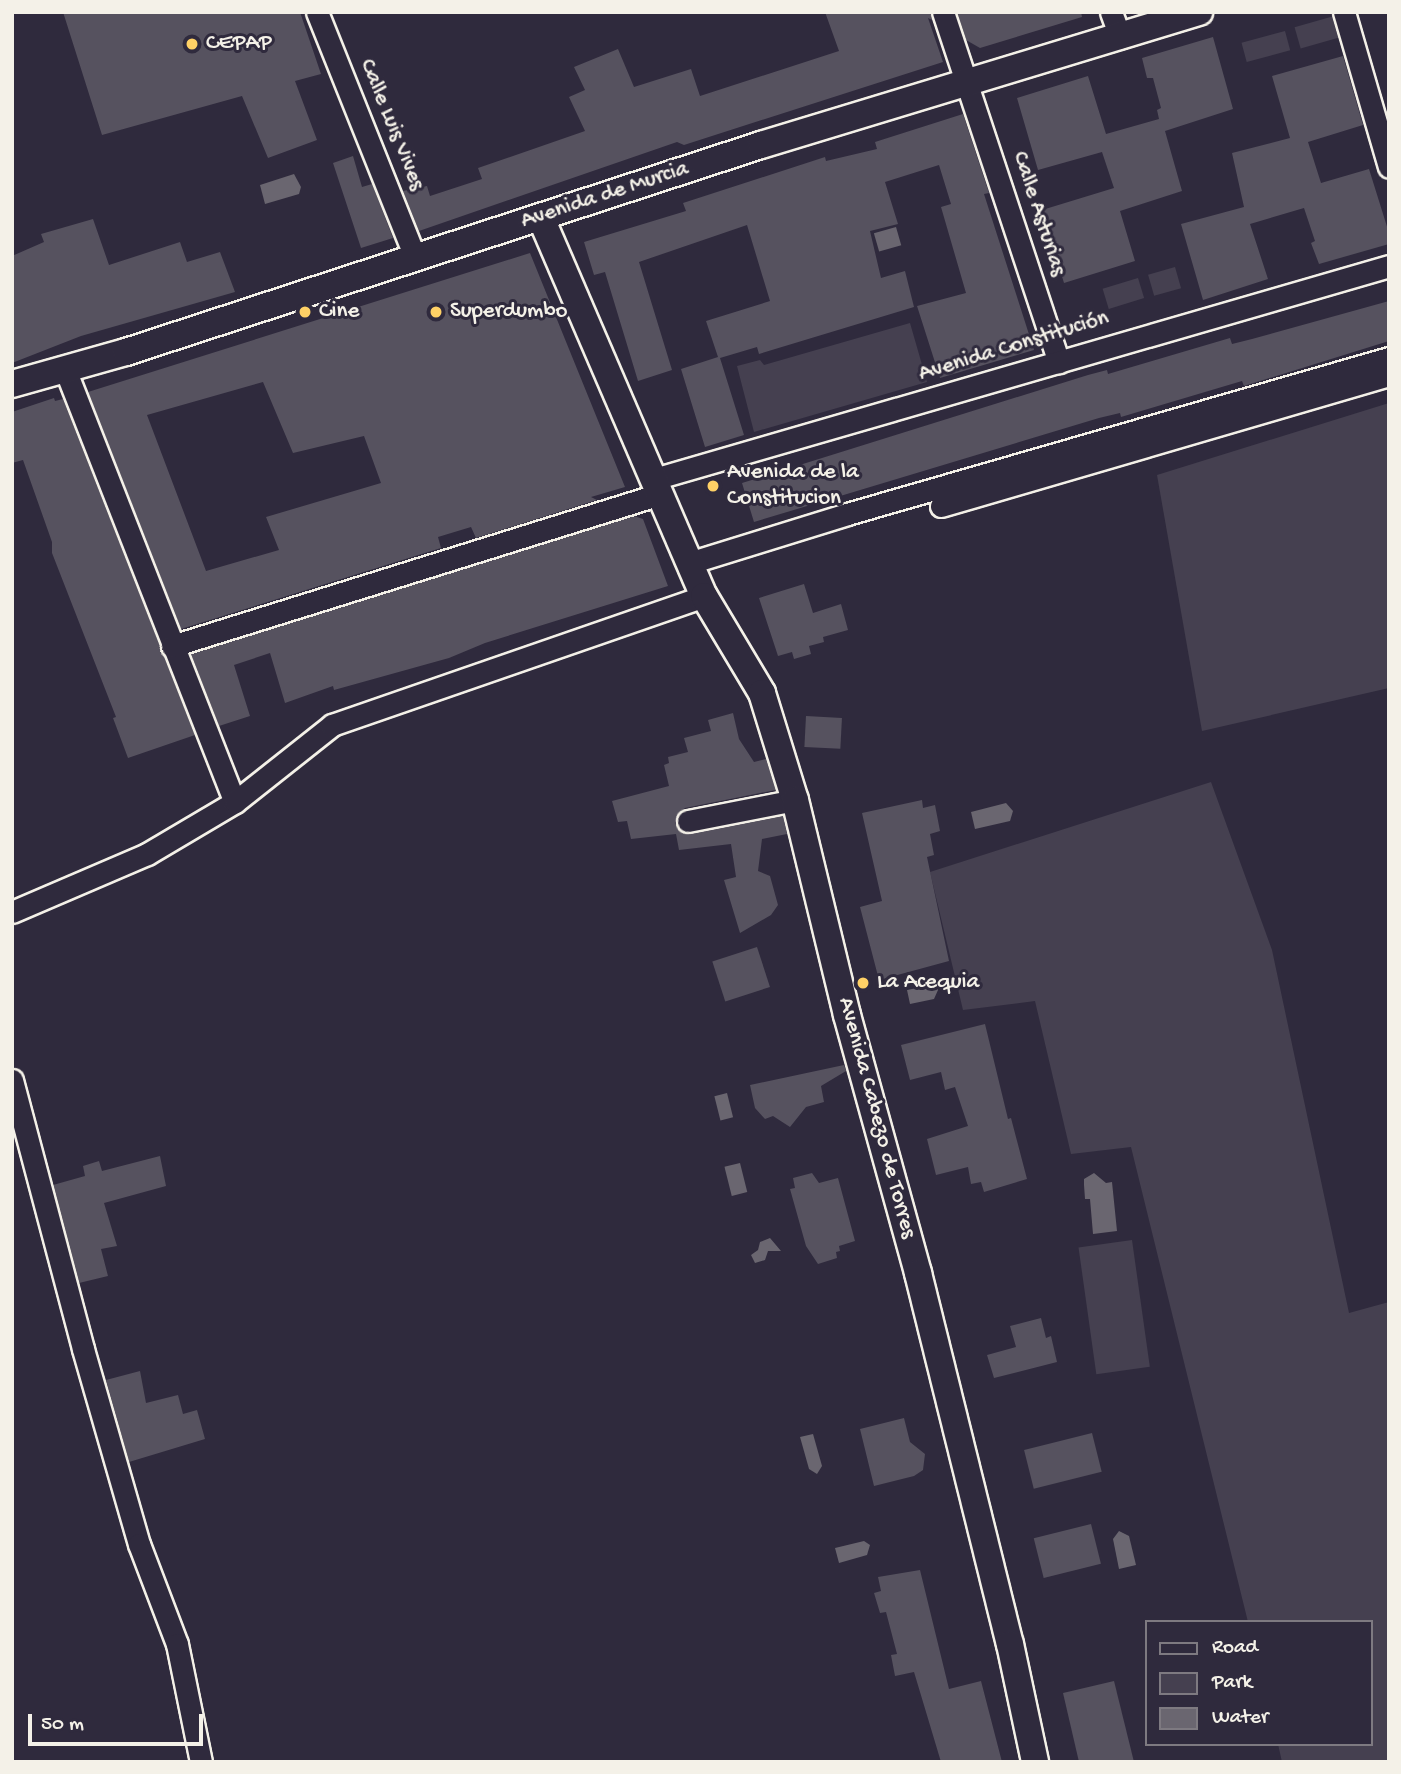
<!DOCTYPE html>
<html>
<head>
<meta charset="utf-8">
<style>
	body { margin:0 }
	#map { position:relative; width:1401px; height:1774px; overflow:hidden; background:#2f2a3d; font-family:"Gochi Hand",sans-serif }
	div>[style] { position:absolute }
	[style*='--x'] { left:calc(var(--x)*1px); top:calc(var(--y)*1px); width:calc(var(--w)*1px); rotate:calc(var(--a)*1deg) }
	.green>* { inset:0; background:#454050; transform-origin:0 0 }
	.water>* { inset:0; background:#6a6670; transform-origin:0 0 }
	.building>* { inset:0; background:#56525f; transform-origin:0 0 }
	.roads { filter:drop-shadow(2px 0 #f4f1e8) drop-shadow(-2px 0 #f4f1e8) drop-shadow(0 2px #f4f1e8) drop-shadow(0 -2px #f4f1e8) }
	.minor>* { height:21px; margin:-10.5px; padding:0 10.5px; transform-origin:10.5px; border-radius:10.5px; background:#2f2a3d }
	.tertiary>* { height:26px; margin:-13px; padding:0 13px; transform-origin:13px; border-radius:13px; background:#2f2a3d }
	.dots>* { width:19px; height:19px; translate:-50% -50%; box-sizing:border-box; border:4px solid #2f2a3d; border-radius:50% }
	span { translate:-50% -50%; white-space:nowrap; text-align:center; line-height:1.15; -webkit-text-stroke:6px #2f2a3d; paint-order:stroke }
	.poi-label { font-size:23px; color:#f4f1e8 }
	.left { translate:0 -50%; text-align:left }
	.street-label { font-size:23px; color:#f4f1e8 }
	.frame { position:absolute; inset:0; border:14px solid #f4f1e8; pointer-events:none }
	.legend { position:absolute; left:1145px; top:1620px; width:228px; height:126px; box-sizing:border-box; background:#2f2a3d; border:2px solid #7e7a81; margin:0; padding:9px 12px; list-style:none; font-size:21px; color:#f4f1e8 }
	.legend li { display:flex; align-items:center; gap:14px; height:35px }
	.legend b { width:35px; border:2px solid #7e7a81 }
	.scale { position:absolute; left:28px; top:1714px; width:175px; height:32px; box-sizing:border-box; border:4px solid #f4f1e8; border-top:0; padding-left:9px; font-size:21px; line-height:24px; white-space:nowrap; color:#f4f1e8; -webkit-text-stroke:5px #2f2a3d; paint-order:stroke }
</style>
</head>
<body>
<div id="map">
	<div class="green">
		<div style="left:1334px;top:16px;width:22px;height:41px;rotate:74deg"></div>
		<div style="left:1285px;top:31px;width:20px;height:45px;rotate:75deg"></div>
		<div style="left:1175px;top:267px;width:22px;height:28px;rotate:74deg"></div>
		<div style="left:1138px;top:278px;width:21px;height:37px;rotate:73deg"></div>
		<div style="clip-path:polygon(910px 323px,927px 382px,754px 432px,737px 366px,760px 360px,764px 365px)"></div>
		<div style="clip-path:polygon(1389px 403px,1389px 688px,1202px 731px,1157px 475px)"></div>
		<div style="clip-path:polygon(1211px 782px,1272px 950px,1349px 1313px,1389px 1302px,1389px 1762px,1282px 1762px,1278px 1744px,1371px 1744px,1371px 1622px,1248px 1622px,1131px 1147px,1071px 1154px,1035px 1001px,963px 1010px,930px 872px)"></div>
		<div style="left:1132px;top:1240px;width:128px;height:54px;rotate:82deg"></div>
	</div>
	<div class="water">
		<div style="clip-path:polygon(294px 174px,301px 187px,299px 194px,265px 204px,260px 185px)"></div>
		<div style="left:896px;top:227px;width:19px;height:23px;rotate:74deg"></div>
		<div style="clip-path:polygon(1006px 803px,1013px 811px,1010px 821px,975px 829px,971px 812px)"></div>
		<div style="clip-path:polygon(929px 978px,936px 979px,938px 990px,934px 999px,910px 1004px,907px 990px,927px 986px)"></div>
		<div style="left:727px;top:1093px;width:25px;height:13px;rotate:76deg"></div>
		<div style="left:740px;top:1163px;width:30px;height:16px;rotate:76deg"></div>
		<div style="clip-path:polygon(1094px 1173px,1106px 1183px,1112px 1182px,1117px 1231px,1093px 1234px,1090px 1199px,1085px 1199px,1084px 1185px,1084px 1179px)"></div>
		<div style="clip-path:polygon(770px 1238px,781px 1251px,768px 1251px,765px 1260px,755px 1263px,751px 1255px,758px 1250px,760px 1242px)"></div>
		<div style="clip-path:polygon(813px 1434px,822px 1466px,817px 1474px,809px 1469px,800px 1437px)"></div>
		<div style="clip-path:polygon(1119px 1531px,1129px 1536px,1136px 1565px,1119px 1569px,1113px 1539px)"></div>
		<div style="clip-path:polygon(864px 1541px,870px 1545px,867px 1555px,839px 1563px,835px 1548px)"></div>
	</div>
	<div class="building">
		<div style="clip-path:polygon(63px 12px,300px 12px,321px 74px,295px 81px,317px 140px,268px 158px,242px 96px,102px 135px)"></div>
		<div style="clip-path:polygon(825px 12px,930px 12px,932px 20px,928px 18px,943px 62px,684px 145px,677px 142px,419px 231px,403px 191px,427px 186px,430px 196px,482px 179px,478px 168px,585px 131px,569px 97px,585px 90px,574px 67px,618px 49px,634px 87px,691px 69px,700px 96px,839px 51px)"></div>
		<div style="clip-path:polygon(957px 12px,1081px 12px,1082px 17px,980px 48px,966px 40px)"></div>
		<div style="clip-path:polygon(1213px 37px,1233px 109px,1165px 131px,1182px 191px,1120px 211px,1135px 261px,1064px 283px,1042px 210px,1114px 188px,1102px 152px,1038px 170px,1017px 98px,1088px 76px,1106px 134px,1159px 119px,1157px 110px,1161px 108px,1153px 78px,1147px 78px,1142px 58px)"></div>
		<div style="clip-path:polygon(1343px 56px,1363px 125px,1308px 142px,1321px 183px,1369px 169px,1389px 233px,1389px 244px,1319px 264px,1311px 243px,1315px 241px,1304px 208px,1250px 224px,1268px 279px,1203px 300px,1181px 224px,1244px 207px,1232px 153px,1290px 138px,1272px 76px)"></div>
		<div style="clip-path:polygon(963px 114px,989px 193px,984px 194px,1034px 350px,940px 378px,917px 306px,966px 293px,941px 207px,951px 204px,939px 165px,885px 182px,898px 224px,870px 231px,881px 278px,905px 271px,914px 307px,759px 354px,757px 347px,720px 358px,744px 435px,705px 447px,681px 369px,718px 357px,706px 321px,770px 301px,747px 225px,639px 262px,672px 370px,638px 381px,605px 272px,594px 275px,584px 242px,686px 211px,683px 203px,825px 157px,826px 161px,877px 149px,875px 142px)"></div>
		<div style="clip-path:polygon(353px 156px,362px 187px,372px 184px,393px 238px,361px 248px,333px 163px)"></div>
		<div style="clip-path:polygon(93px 219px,109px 265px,180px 242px,187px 262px,220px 252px,235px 292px,81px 336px,12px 363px,12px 256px,44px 242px,41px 234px)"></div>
		<div style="clip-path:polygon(evenodd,530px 253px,625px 487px,591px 497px,597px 500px,476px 538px,471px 527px,438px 537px,441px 548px,181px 629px,88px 392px,530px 253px,263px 382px,293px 453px,364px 436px,381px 483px,266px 517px,279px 550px,206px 571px,147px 415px,263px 382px)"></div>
		<div style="clip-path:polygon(1389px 301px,1389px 341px,1244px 386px,1242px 381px,1121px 417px,1120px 413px,1099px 418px,754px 522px,742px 483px,1088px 375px,1107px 370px,1108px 374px,1230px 338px,1232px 344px,1252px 339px)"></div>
		<div style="clip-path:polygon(54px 398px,55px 401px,63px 399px,195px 735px,128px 758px,113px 718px,116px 717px,52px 553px,52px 542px,23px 460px,12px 463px,12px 412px)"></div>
		<div style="clip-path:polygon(634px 516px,643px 519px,668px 586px,485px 643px,449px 658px,334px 690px,333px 686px,285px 703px,270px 653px,234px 665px,250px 716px,219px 726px,191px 654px)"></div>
		<div style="clip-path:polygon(804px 584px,813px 613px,841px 604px,848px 630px,823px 637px,824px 642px,809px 646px,811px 654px,794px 659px,792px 652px,778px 656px,759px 598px)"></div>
		<div style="clip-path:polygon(733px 713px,739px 739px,754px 762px,766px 759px,776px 790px,685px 808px,679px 812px,675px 823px,679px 830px,690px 834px,783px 816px,787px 834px,762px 839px,758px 871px,770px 876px,778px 905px,771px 915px,740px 933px,724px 880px,736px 877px,731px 844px,679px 850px,676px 834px,631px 839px,627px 821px,618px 822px,612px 801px,669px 786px,664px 765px,669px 763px,668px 757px,688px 752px,684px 738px,711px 731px,708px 720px)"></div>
		<div style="left:806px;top:716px;width:36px;height:31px;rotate:3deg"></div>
		<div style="clip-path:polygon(922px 800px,923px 808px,935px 805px,940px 831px,930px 834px,934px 855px,927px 857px,949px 961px,879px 980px,860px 907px,882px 901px,862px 813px)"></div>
		<div style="left:757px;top:947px;width:42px;height:47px;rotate:72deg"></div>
		<div style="clip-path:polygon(985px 1024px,1008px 1119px,1011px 1118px,1027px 1179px,984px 1192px,981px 1182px,971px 1184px,968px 1167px,936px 1175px,927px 1139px,968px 1126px,955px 1087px,945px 1090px,941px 1072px,910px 1080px,901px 1045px)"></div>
		<div style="clip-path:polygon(844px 1065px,846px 1071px,821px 1086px,824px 1102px,806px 1107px,790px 1127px,773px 1116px,765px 1119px,755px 1108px,750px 1085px)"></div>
		<div style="clip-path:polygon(160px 1156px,166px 1186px,104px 1203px,117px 1246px,101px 1249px,108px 1276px,79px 1283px,53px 1185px,85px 1176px,83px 1166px,99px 1161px,102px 1171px)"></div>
		<div style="clip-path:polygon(812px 1173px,819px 1183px,838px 1178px,855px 1241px,839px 1246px,840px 1251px,836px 1252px,837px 1258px,818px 1264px,806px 1246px,790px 1189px,795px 1188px,793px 1178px)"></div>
		<div style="clip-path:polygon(1041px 1318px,1046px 1338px,1051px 1336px,1057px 1362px,994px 1378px,987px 1355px,1016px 1347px,1010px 1326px)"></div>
		<div style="clip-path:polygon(140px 1371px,146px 1403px,178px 1395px,183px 1414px,197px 1410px,205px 1439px,129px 1462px,106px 1380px)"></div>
		<div style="clip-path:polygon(904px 1418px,910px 1442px,925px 1454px,923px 1470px,914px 1476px,874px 1486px,860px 1429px)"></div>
		<div style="left:1092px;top:1433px;width:40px;height:70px;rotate:76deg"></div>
		<div style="left:1091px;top:1524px;width:41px;height:59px;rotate:76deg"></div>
		<div style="clip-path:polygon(920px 1570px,949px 1689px,981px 1681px,1002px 1762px,941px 1762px,914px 1672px,895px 1676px,891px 1655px,897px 1654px,886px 1612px,880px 1613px,874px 1593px,881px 1591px,878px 1577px)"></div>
		<div style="clip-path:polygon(1114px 1681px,1134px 1762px,1079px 1762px,1063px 1693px)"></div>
	</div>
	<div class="roads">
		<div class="minor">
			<div style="--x:317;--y:12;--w:264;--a:68.2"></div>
			<div style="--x:943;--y:12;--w:369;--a:71.7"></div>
			<div style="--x:1111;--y:12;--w:27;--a:70"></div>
			<div style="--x:1344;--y:12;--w:161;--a:73.8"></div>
			<div style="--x:65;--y:369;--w:465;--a:68.6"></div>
			<div style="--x:654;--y:479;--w:765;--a:-16.16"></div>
			<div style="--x:941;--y:506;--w:467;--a:-16.3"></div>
			<div style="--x:689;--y:563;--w:165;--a:-17.2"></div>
			<div style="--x:847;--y:514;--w:564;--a:-16.06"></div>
			<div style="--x:172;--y:646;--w:511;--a:-17.3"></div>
			<div style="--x:688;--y:821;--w:109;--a:-11.1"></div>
			<div style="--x:12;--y:912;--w:147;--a:-23.2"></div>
			<div style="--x:147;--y:854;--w:102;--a:-30.6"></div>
			<div style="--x:235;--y:802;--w:124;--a:-38.4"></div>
			<div style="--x:332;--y:725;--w:394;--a:-19.1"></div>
			<div style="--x:12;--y:1080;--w:278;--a:75.2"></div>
			<div style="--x:83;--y:1349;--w:203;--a:74"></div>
			<div style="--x:139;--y:1544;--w:107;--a:69.2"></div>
			<div style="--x:177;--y:1644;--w:120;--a:78.5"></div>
		</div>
		<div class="tertiary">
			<div style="--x:541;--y:218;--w:412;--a:66.7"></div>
			<div style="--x:704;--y:596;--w:113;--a:59.1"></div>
			<div style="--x:762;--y:693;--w:112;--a:72.9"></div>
			<div style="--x:795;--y:800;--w:221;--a:76.4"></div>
			<div style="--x:847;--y:1015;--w:268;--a:74.6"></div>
			<div style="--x:918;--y:1273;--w:382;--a:76.1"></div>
			<div style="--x:1010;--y:1644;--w:121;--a:78"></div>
			<div style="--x:12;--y:384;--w:118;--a:-15.7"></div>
			<div style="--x:126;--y:352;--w:668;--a:-18.06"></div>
			<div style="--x:761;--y:145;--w:458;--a:-16.9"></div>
		</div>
	</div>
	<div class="dots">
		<div style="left:192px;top:44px;background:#ffd166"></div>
		<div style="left:305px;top:312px;background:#ffd166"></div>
		<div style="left:436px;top:312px;background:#ffd166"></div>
		<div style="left:713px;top:486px;background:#ffd166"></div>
		<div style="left:863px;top:983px;background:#ffd166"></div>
	</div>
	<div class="poi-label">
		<span class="left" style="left:206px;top:44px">CEPAP</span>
		<span class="left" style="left:319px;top:312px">Cine</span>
		<span class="left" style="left:450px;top:312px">Superdumbo</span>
		<span class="left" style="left:727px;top:486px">Avenida de la<br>Constitucion</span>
		<span class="left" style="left:877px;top:983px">La Acequia</span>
	</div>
	<div class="street-label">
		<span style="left:391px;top:125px;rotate:68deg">Calle Luis Vives</span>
		<span style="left:605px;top:196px;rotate:-18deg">Avenida de Murcia</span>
		<span style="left:1038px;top:214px;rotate:72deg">Calle Asturias</span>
		<span style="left:1014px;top:347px;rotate:-17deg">Avenida Constitución</span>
		<span style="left:876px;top:1118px;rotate:75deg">Avenida Cabezo de Torres</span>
	</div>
	<div class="frame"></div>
	<ul class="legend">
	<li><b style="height:9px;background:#2f2a3d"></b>Road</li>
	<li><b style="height:19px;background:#454050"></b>Park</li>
	<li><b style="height:19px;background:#6a6670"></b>Water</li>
	</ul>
	<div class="scale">50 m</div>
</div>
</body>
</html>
